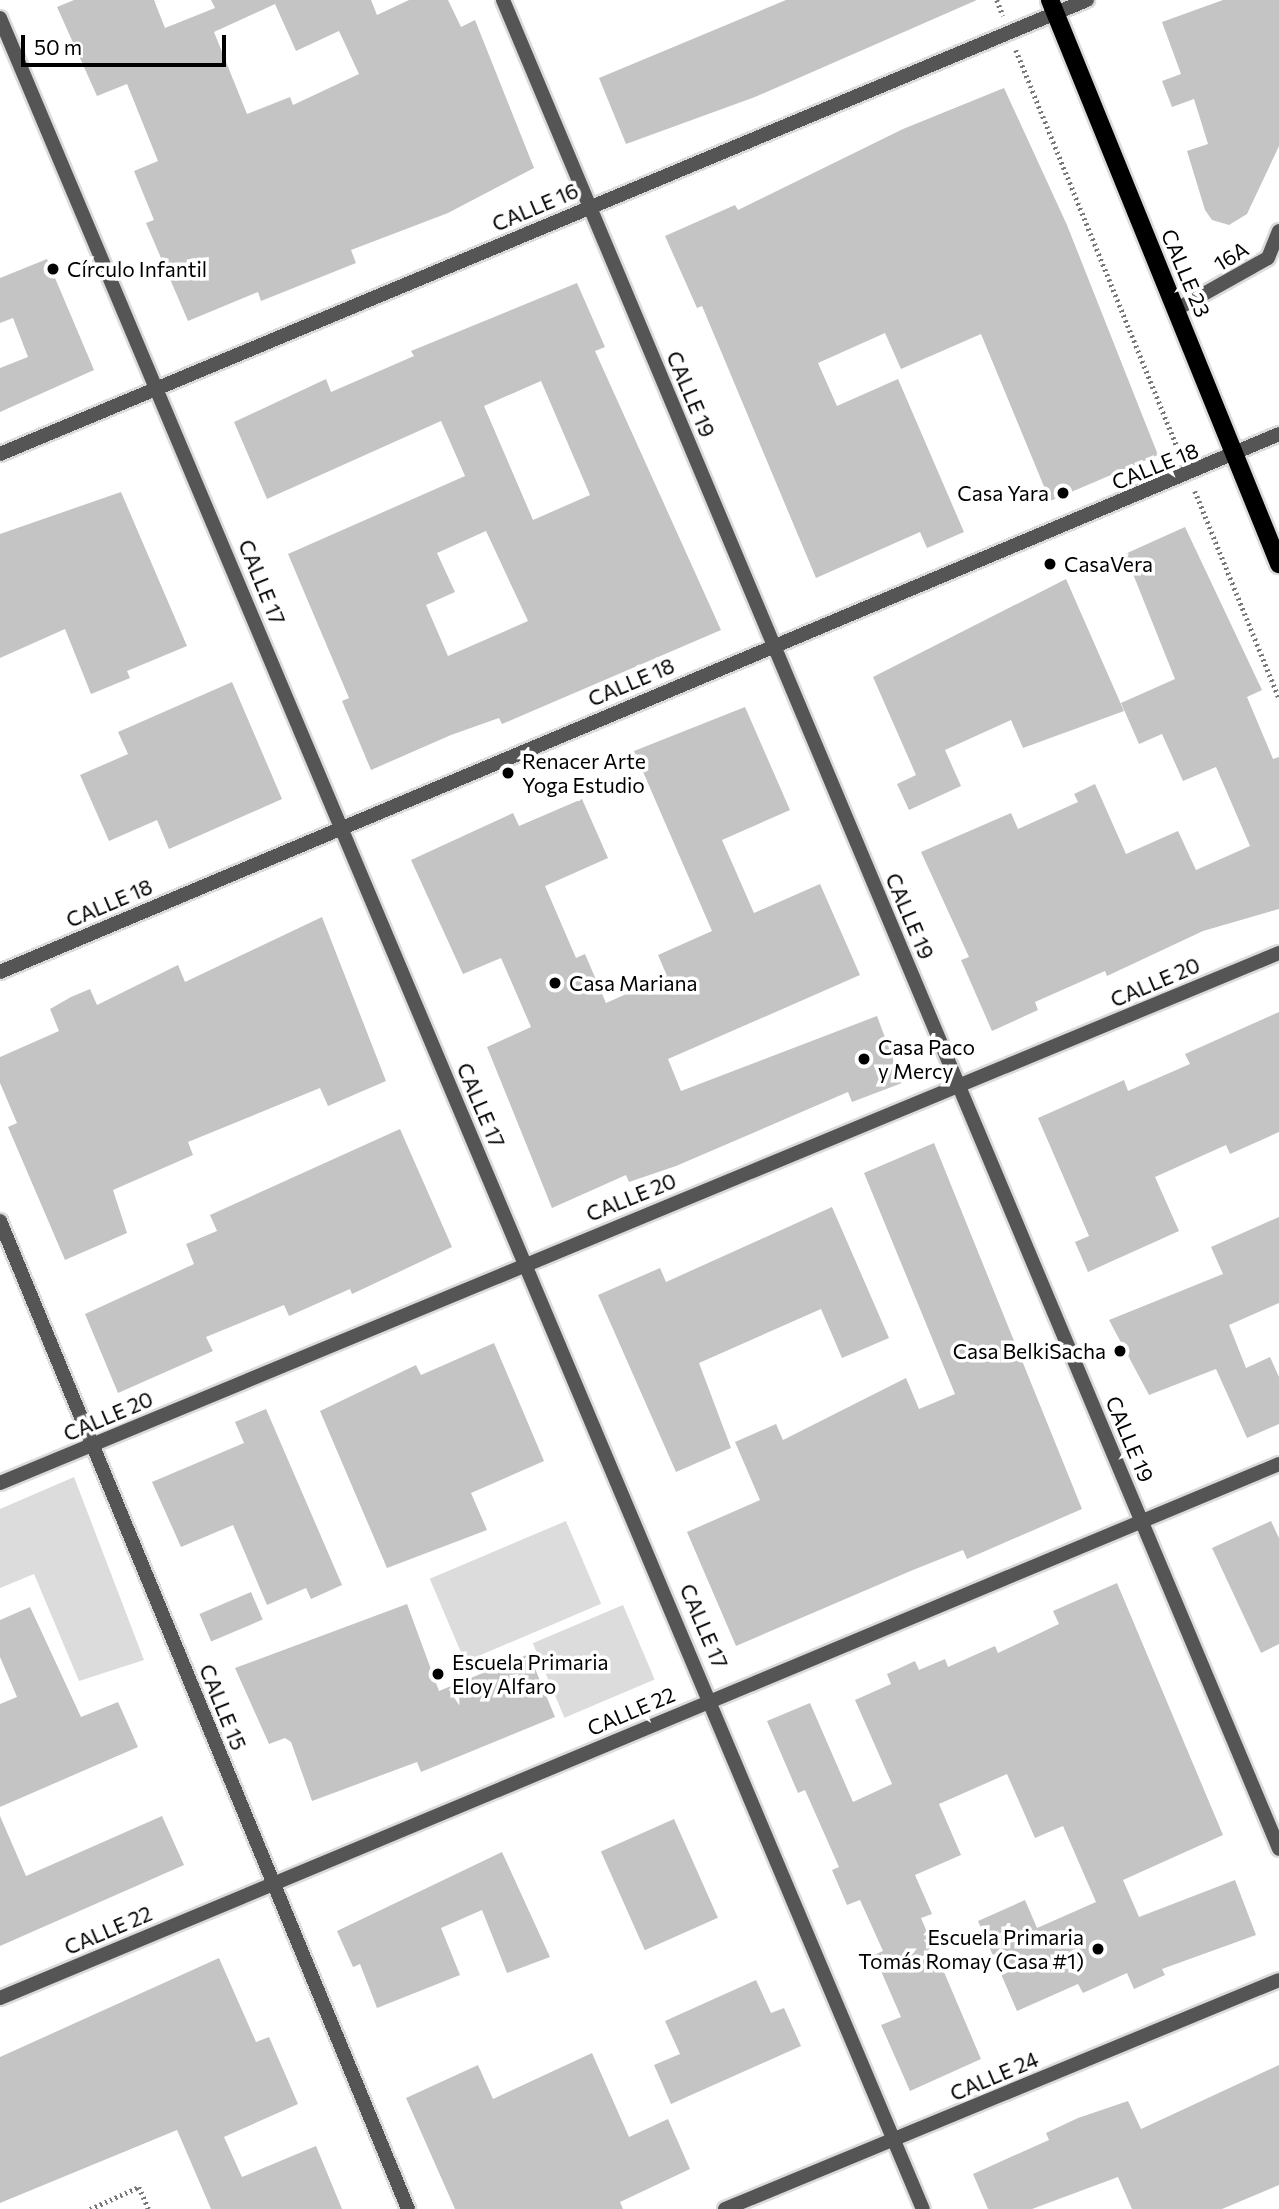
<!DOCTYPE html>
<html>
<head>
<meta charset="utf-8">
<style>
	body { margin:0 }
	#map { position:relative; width:1279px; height:2209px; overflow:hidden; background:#fff; font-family:Commissioner,sans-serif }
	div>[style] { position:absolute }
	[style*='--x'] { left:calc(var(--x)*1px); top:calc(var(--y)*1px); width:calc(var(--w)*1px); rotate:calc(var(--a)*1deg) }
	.green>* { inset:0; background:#dcdcdc; transform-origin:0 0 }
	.building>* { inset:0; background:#c4c4c4; transform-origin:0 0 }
	.path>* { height:4.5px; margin-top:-2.25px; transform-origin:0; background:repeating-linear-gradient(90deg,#777 0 2px,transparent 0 5.5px) }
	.roads { filter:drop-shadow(2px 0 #dbdbdb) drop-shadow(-2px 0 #dbdbdb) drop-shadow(0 2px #dbdbdb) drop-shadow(0 -2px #dbdbdb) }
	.minor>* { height:14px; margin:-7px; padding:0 7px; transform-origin:7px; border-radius:7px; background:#555 }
	.tertiary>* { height:14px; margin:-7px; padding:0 7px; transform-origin:7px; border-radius:7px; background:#555 }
	.primary>* { height:18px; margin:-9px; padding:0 9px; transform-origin:9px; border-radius:9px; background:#000 }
	.dots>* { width:19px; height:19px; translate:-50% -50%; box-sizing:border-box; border:4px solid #fff; border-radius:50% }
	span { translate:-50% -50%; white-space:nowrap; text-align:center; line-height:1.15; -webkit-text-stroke:7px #fff; paint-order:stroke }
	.street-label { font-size:21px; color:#000 }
	.poi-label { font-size:21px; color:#000 }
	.left { translate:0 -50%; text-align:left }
	.right { translate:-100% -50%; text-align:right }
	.scale { position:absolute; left:21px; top:35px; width:205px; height:32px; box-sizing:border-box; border:4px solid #000; border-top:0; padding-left:9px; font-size:21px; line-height:24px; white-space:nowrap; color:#000; -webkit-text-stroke:5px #fff; paint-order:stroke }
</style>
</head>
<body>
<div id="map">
	<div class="green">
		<div style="clip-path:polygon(74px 1477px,144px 1660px,79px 1681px,34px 1574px,0 1588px,0 1509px)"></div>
		<div style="left:566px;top:1521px;width:90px;height:148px;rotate:67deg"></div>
		<div style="left:623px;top:1605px;width:81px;height:98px;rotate:67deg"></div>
	</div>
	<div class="building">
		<div style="clip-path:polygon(evenodd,74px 0,154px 0,165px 28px,215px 8px,211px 0,371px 0,377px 15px,409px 0,448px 0,461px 27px,475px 20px,534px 168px,448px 213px,351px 250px,356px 263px,261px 301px,258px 292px,188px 321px,146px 223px,154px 220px,134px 171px,158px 161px,127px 84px,97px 96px,57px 7px,74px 0,275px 4px,296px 51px,339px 31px,359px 74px,293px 105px,290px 97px,247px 114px,214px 32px,275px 4px)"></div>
		<div style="clip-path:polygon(786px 0,977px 0,755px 97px,626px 144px,599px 78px)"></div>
		<div style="clip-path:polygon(1223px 0,1279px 0,1279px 146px,1247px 214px,1229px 225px,1212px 220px,1205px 210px,1187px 151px,1208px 144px,1194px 99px,1172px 107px,1162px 81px,1181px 74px,1162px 22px)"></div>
		<div style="clip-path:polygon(1004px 88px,1067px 225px,1158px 455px,1050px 501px,981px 334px,901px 369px,885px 333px,818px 363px,837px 406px,898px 379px,964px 532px,927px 548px,920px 532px,816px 578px,702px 306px,697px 308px,665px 236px,735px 205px,738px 210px,903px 129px)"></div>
		<div style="clip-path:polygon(47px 259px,94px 370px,0 412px,0 368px,28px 357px,13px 318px,0 323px,0 278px)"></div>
		<div style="clip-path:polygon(evenodd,577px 283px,605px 347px,595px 351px,721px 630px,502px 724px,499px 718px,451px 735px,371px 770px,342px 701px,349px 698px,288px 554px,465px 476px,441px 421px,267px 499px,234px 422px,326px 379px,331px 392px,414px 356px,411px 351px,577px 283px,541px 381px,590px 495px,533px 520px,484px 406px,541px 381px,577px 283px,486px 531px,528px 621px,448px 656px,426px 605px,455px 592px,437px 553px,486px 531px)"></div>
		<div style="clip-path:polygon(121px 492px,187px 646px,127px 671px,130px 678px,91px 694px,65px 629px,0 658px,0 534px)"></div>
		<div style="clip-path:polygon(1185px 527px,1262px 690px,1247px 697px,1273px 759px,1279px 757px,1279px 909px,1203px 931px,1107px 976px,1105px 971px,1035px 1002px,1038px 1010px,992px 1031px,961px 960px,969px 957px,921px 852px,1011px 813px,1018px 829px,1078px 802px,1074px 794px,1095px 784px,1126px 854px,1178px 831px,1196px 870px,1250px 846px,1216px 767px,1183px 781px,1162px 734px,1139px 744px,1121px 703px,1175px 679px,1125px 554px)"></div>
		<div style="clip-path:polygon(1066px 579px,1124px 711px,1023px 748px,1011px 720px,945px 750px,961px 786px,909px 810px,897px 784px,916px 775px,873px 677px)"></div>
		<div style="clip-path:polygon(232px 682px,282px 799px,169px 849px,157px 820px,109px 841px,80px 775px,128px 754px,118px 732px)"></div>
		<div style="clip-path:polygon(745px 707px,790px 810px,722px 840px,754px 913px,820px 884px,860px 975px,668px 1059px,681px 1091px,877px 1016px,902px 1083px,852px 1102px,848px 1092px,676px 1166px,629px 1182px,626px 1175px,552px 1208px,487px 1047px,531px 1027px,501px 958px,463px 974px,411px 860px,513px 813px,519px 826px,582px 799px,608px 858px,545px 886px,576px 958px,585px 954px,606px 1003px,667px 976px,658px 955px,712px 931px,634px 751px)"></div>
		<div style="clip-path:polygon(322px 917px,386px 1081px,328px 1106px,320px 1088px,188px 1142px,193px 1155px,113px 1190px,127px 1233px,65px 1260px,8px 1127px,17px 1123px,0 1083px,0 1057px,59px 1031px,50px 1009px,71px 997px,90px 989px,97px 1005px,178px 965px,185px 982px)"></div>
		<div style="clip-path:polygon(1279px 1012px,1279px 1132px,1230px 1154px,1226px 1145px,1155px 1177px,1179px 1231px,1088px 1272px,1075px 1242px,1089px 1236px,1038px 1118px,1124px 1080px,1128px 1091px,1190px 1064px,1185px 1054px)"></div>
		<div style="clip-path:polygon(400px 1129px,452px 1247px,352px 1294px,350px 1289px,289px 1316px,284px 1305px,206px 1337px,213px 1351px,118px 1393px,85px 1314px,194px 1264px,186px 1244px,217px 1231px,210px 1215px)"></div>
		<div style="clip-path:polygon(934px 1143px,1082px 1509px,967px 1559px,963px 1550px,913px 1570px,736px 1646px,687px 1532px,760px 1500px,735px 1442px,776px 1424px,783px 1440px,906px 1378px,919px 1409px,955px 1394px,864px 1173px)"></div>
		<div style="clip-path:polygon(832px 1207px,889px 1338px,842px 1358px,821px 1309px,699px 1363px,731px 1448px,676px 1472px,598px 1295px,660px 1268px,666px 1282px)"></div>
		<div style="clip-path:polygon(1279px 1217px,1279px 1303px,1229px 1325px,1246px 1368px,1270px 1357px,1279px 1377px,1279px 1424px,1247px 1438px,1216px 1369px,1149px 1395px,1109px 1320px,1223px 1274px,1211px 1247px)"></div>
		<div style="clip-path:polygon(494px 1343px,544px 1461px,471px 1493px,487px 1530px,387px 1568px,320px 1411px,416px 1365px,421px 1375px)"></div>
		<div style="clip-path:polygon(266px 1409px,342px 1585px,311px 1599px,306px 1588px,267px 1605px,233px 1525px,181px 1547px,152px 1482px,244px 1443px,235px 1422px)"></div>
		<div style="clip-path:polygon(1271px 1521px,1279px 1538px,1279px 1644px,1261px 1653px,1212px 1548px)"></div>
		<div style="clip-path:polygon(1117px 1583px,1223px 1835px,1123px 1880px,1139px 1917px,1235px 1880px,1256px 1935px,1162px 1969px,1165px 1975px,1134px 1989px,1127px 1973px,1083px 1993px,1078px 1984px,1017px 2011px,978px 1921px,1025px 1900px,1037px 1928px,1096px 1902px,1063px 1826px,1035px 1838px,1007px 1774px,939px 1804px,961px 1855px,915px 1875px,932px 1914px,921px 1918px,981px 2059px,910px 2091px,881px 2025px,901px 2017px,874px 1955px,883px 1951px,860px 1900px,847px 1905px,832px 1870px,839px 1867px,805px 1790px,798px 1793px,767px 1721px,810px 1703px,853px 1802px,892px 1784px,855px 1700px,891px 1684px,887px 1674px,915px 1661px,919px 1670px,945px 1659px,948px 1667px,995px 1646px,998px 1653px,1059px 1624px,1053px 1611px)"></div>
		<div style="left:251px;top:1592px;width:30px;height:56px;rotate:67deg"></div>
		<div style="clip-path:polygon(407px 1604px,439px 1691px,529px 1654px,555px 1717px,421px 1772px,417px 1762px,312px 1801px,291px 1742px,285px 1738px,269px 1744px,235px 1668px)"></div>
		<div style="clip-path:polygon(30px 1607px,81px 1717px,118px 1702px,138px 1747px,0 1807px,0 1704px,17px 1697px,0 1657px,0 1620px)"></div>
		<div style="clip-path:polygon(0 1816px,26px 1876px,162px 1816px,184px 1865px,0 1946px)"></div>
		<div style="left:674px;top:1819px;width:108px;height:80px;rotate:66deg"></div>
		<div style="clip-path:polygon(502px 1852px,550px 1957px,507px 1973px,482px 1910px,441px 1928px,460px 1975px,377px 2008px,360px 1964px,353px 1967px,337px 1931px)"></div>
		<div style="clip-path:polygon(219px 1958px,256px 2042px,269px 2037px,298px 2104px,224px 2137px,242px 2177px,316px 2146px,342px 2209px,211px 2209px,177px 2130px,0 2203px,0 2057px)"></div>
		<div style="clip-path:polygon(756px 1980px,771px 2013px,784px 2008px,801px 2046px,671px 2104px,654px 2065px,680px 2054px,665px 2021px)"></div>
		<div style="clip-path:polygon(592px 2053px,629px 2137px,668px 2119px,690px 2169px,620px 2202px,623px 2209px,455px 2209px,406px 2098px,478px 2065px,493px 2099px)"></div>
		<div style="clip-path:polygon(1279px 2065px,1279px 2185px,1222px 2209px,1132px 2209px,1118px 2177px,1032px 2209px,988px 2209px,973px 2174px,1049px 2140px,1046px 2133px,1078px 2118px,1128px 2101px,1141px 2129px)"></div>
	</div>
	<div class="path">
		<div style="--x:997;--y:0;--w:17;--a:69"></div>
		<div style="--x:1016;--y:50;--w:436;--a:67.9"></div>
		<div style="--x:1195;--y:491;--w:223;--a:67.9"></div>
		<div style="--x:90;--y:2209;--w:54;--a:-24.2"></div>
		<div style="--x:139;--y:2187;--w:24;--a:66"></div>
	</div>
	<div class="roads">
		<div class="minor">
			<div style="--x:503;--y:0;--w:2005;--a:67.23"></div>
			<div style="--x:1177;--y:309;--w:104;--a:-29.3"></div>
			<div style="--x:1268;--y:258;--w:29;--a:-68"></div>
			<div style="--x:0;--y:454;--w:1178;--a:-22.67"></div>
			<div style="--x:0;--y:972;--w:1388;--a:-22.81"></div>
			<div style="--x:0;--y:1221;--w:1069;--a:67.56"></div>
			<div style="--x:0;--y:1483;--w:1384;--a:-22.51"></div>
			<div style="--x:0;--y:1998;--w:1386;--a:-22.66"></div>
		</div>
		<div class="tertiary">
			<div style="--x:0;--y:18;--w:2377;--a:67.16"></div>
			<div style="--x:725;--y:2209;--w:599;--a:-22.46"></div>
		</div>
		<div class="primary">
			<div style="--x:1050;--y:0;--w:609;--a:67.9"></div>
		</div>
	</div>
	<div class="dots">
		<div style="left:53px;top:269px;background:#000"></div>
		<div style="left:1063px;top:493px;background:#000"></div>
		<div style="left:1050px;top:564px;background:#000"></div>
		<div style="left:508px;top:773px;background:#000"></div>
		<div style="left:555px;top:983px;background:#000"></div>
		<div style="left:864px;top:1059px;background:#000"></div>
		<div style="left:1120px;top:1351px;background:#000"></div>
		<div style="left:438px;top:1674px;background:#000"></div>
		<div style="left:1098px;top:1949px;background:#000"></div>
	</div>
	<div class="street-label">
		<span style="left:535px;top:207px;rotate:-23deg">CALLE 16</span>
		<span style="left:1231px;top:256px;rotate:-31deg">16A</span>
		<span style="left:1186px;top:273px;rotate:67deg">CALLE 23</span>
		<span style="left:691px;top:394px;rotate:67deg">CALLE 19</span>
		<span style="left:1155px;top:466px;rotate:-22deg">CALLE 18</span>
		<span style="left:262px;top:582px;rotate:68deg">CALLE 17</span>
		<span style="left:631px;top:682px;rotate:-23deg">CALLE 18</span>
		<span style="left:109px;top:903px;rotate:-23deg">CALLE 18</span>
		<span style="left:910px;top:916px;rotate:67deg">CALLE 19</span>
		<span style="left:1155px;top:982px;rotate:-23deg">CALLE 20</span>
		<span style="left:481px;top:1105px;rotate:67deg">CALLE 17</span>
		<span style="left:631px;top:1197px;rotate:-22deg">CALLE 20</span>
		<span style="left:108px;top:1416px;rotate:-23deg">CALLE 20</span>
		<span style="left:1130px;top:1439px;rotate:67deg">CALLE 19</span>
		<span style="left:704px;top:1626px;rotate:67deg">CALLE 17</span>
		<span style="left:223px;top:1707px;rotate:68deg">CALLE 15</span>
		<span style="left:631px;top:1711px;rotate:-23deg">CALLE 22</span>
		<span style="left:108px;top:1930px;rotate:-23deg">CALLE 22</span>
		<span style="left:994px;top:2076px;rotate:-23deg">CALLE 24</span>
	</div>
	<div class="poi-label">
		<span class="left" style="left:67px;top:269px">Círculo Infantil</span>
		<span class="right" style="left:1049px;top:493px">Casa Yara</span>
		<span class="left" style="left:1064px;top:564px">CasaVera</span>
		<span class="left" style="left:522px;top:773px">Renacer Arte<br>Yoga Estudio</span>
		<span class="left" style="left:569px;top:983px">Casa Mariana</span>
		<span class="left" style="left:878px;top:1059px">Casa Paco<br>y Mercy</span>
		<span class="right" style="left:1106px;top:1351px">Casa BelkiSacha</span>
		<span class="left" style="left:452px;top:1674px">Escuela Primaria<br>Eloy Alfaro</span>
		<span class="right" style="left:1084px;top:1949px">Escuela Primaria<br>Tomás Romay (Casa #1)</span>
	</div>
	<div class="scale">50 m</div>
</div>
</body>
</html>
